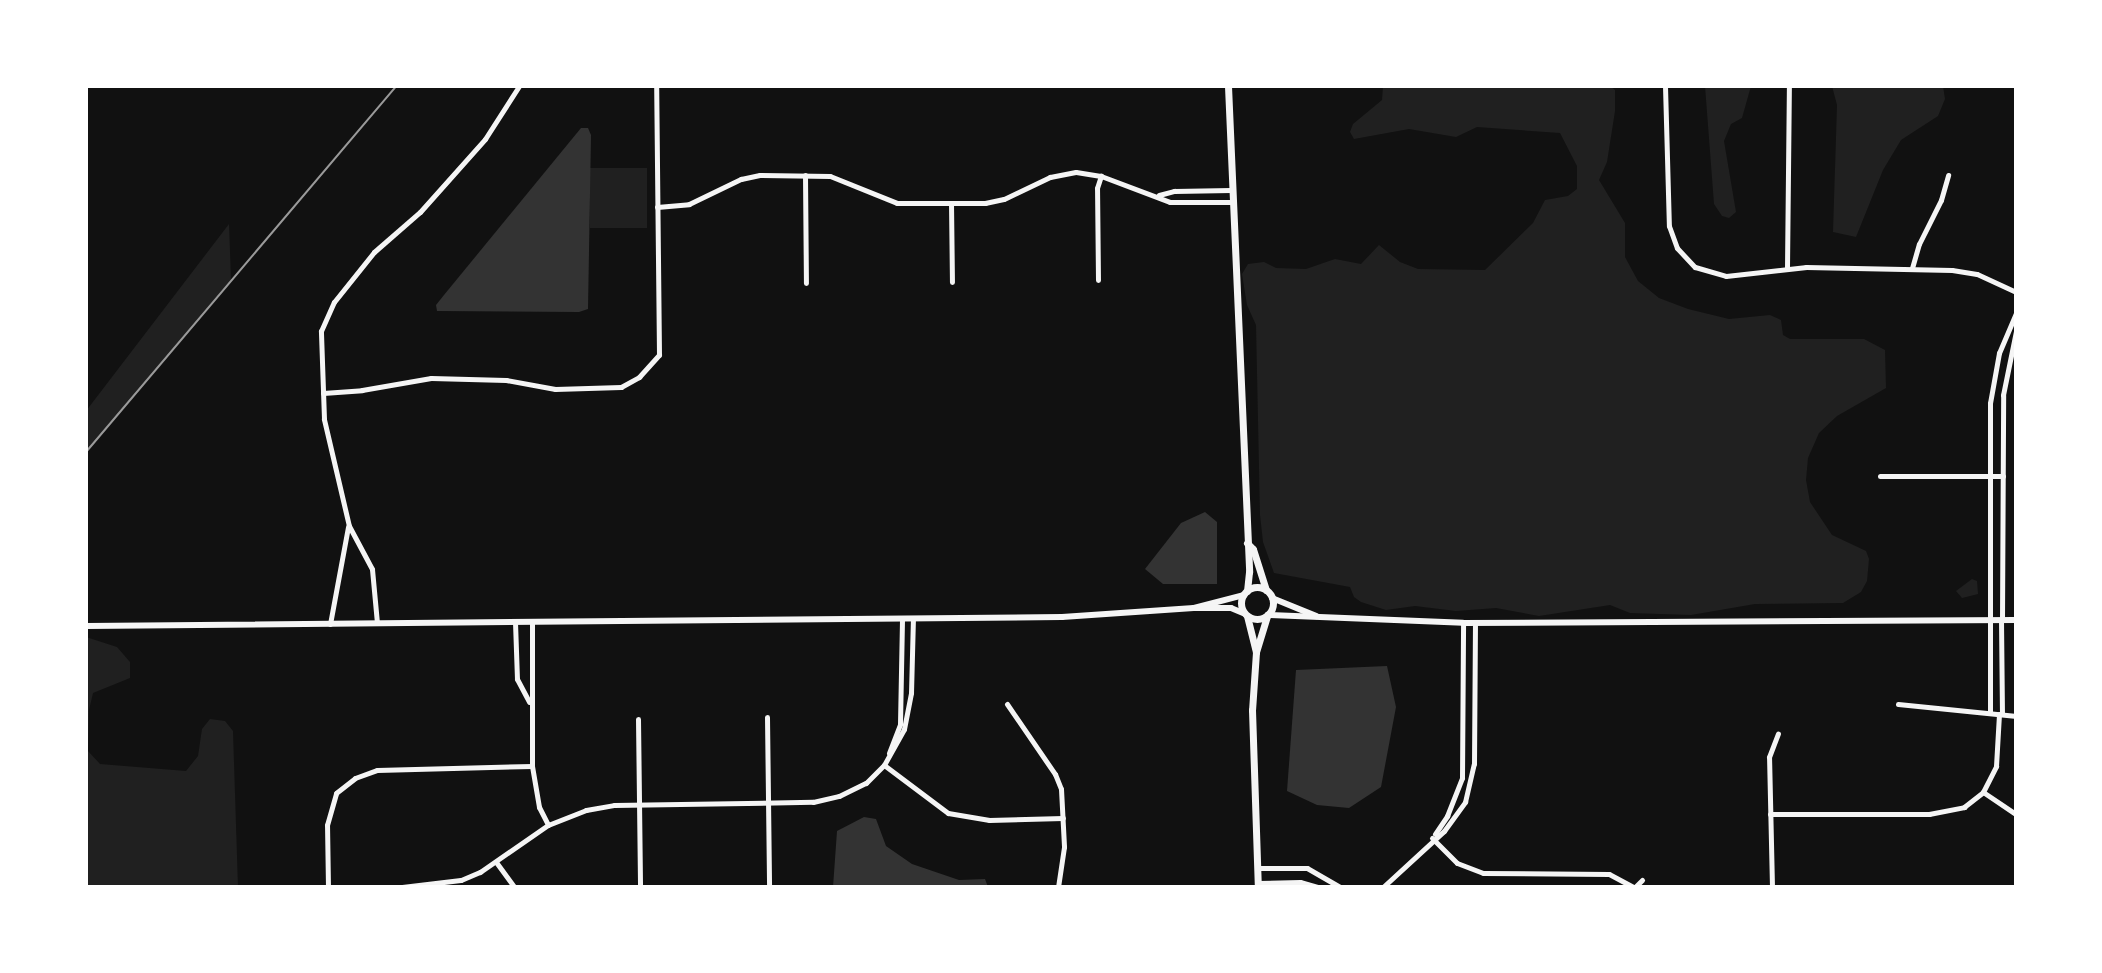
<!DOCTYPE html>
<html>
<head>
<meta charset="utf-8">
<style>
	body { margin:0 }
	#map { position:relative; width:2102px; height:973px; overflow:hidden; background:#111; font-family:Poppins,sans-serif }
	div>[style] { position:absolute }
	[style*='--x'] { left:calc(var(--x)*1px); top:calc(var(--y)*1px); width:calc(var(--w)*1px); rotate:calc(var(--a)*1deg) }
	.green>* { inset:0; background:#202020; transform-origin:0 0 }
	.water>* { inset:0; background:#333 }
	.minor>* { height:5px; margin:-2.5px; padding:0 2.5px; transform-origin:2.5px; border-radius:2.5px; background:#f5f5f5 }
	.tertiary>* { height:6px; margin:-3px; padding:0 3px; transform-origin:3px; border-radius:3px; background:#f5f5f5 }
	.secondary>* { height:7px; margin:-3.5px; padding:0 3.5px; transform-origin:3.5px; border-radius:3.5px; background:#f5f5f5 }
	.secondary>.ring { margin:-3.5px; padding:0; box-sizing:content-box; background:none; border:7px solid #f5f5f5; border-radius:50% }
	.rail>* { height:2px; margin:-1px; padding:0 1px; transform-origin:1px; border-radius:1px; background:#9a9a9a }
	span { translate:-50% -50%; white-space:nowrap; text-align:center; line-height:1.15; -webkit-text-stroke:6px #fff; paint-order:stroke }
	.frame { position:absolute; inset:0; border:88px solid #fff; pointer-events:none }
</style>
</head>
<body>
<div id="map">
	<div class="green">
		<div style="clip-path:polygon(1383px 86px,1610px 86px,1615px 90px,1615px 111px,1607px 162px,1599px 180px,1625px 223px,1625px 257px,1638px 281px,1659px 298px,1688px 309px,1729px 319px,1770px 315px,1781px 320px,1783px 335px,1790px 339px,1864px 339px,1885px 350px,1886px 388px,1837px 416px,1819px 433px,1808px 458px,1806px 480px,1810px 502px,1832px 535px,1866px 551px,1869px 559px,1867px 581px,1861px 592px,1843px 603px,1755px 604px,1691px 615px,1630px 613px,1610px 605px,1539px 616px,1496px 608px,1456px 611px,1415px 606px,1386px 610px,1361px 602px,1354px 597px,1350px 587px,1274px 573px,1263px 542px,1260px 515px,1256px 325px,1247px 305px,1242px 274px,1248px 264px,1264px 262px,1276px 268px,1306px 269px,1335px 259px,1361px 264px,1379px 245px,1400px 262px,1418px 269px,1485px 270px,1533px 223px,1545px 200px,1568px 196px,1577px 189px,1577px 166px,1560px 133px,1477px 127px,1456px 137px,1409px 129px,1354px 139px,1350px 132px,1353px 124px,1382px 100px)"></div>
		<div style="clip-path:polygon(1705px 86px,1751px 86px,1742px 118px,1731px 124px,1724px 141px,1736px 212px,1729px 218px,1722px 216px,1714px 204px)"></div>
		<div style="clip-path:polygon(1832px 86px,1943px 86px,1945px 99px,1938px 116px,1901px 140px,1883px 170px,1856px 237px,1833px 232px,1837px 105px)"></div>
		<div style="left:647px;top:168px;width:60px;height:57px;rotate:90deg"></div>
		<div style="clip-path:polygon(229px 224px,231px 280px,86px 452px,86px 411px)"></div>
		<div style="clip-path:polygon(1972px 579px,1977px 581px,1978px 594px,1962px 598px,1956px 591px)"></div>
		<div style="clip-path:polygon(86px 637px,117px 647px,130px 662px,130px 678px,93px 693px,89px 710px,88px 751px,100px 764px,186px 771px,198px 756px,202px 729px,210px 719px,225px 721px,233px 731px,238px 887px,86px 887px)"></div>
	</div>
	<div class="water">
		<div style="clip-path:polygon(581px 128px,588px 128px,591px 135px,588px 309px,579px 312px,437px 311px,436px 305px,444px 295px)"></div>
		<div style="clip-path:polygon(1205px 512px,1217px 522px,1217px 584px,1163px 584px,1145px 569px,1181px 523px)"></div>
		<div style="clip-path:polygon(1387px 666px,1396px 707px,1381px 787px,1349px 808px,1317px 805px,1287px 791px,1296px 670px)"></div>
		<div style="clip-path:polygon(864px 817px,876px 819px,886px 846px,912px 864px,959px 880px,985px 879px,988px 887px,833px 887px,837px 831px)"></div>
	</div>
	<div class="minor">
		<div style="--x:1665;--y:86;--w:140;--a:88.4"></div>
		<div style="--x:1669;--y:226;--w:23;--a:70"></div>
		<div style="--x:1677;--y:248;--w:26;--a:47"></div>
		<div style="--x:1695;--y:267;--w:32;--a:16"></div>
		<div style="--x:1726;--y:276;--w:81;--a:-6.4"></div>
		<div style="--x:1806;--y:267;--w:146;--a:1.2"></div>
		<div style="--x:1952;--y:270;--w:25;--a:9"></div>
		<div style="--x:1977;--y:274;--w:43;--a:24.8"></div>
		<div style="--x:805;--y:175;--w:108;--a:89.5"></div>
		<div style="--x:1159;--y:195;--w:16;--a:-15"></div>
		<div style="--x:1174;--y:191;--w:57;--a:-1"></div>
		<div style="--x:951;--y:203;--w:79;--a:89.3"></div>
		<div style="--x:657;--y:207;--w:32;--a:-5"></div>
		<div style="--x:689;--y:204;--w:58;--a:-25.7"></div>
		<div style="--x:741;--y:179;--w:19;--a:-12"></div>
		<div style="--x:760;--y:175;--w:70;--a:0.8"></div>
		<div style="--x:830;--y:176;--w:72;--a:21.9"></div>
		<div style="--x:897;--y:203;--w:88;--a:0"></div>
		<div style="--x:985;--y:203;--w:19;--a:-12"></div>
		<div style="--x:1004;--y:199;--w:51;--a:-25.6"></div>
		<div style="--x:1050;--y:177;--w:26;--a:-11"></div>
		<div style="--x:1076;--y:172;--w:25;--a:9"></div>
		<div style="--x:1101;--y:176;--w:74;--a:20.6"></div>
		<div style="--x:1170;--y:202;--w:62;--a:0"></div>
		<div style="--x:1787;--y:268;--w:182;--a:-89.4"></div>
		<div style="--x:1912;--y:268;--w:25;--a:-74"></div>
		<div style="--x:1919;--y:244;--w:49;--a:-63.4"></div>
		<div style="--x:1941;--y:200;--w:26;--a:-74"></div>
		<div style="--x:1098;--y:280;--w:92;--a:-90.6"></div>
		<div style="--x:1097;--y:188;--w:13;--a:-72"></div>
		<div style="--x:323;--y:393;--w:39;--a:-4"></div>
		<div style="--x:362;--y:390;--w:70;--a:-9.9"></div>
		<div style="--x:431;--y:378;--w:75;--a:1.5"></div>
		<div style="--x:506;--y:380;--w:50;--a:10.4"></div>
		<div style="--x:555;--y:389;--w:66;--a:-1.7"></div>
		<div style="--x:621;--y:387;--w:21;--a:-29"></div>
		<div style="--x:639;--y:377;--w:30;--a:-48"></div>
		<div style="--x:659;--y:355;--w:269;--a:-90.6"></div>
		<div style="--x:1880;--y:476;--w:123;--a:0"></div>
		<div style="--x:2001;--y:620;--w:94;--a:89.4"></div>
		<div style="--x:2002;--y:620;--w:225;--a:-89.7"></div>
		<div style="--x:2003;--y:395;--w:65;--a:-78.5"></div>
		<div style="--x:515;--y:622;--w:57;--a:88"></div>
		<div style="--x:517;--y:679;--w:26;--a:62"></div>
		<div style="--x:532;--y:622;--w:144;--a:90"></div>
		<div style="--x:532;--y:766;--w:42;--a:80.3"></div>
		<div style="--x:539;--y:807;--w:20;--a:63"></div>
		<div style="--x:377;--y:623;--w:54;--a:-95.3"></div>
		<div style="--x:372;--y:569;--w:49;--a:-118.1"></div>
		<div style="--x:349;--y:526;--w:110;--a:-103.2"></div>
		<div style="--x:324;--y:419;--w:88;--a:-92"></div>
		<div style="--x:321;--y:331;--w:32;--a:-66"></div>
		<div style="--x:334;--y:302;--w:64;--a:-51.3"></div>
		<div style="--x:374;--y:252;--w:61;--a:-41"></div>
		<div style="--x:420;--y:212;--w:98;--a:-48.3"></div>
		<div style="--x:485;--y:139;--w:63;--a:-57.3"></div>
		<div style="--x:330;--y:624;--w:99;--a:-79.5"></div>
		<div style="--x:1007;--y:704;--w:85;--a:55.6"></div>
		<div style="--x:1055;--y:774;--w:16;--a:68"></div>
		<div style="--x:1061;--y:789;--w:58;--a:87"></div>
		<div style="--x:1064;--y:847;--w:40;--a:98.5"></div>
		<div style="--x:1898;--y:704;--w:119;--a:5.8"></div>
		<div style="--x:1990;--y:713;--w:310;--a:-90"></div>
		<div style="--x:1990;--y:403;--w:51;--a:-79.8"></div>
		<div style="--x:1999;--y:353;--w:43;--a:-67"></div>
		<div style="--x:767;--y:717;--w:170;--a:89.3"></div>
		<div style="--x:638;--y:719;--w:168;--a:89.3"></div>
		<div style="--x:889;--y:753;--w:31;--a:-69"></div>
		<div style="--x:900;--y:724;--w:106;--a:-88.9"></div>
		<div style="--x:884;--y:765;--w:80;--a:36.9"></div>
		<div style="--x:948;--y:813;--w:42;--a:9.7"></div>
		<div style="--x:989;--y:820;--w:74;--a:-1.5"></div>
		<div style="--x:1983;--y:792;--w:40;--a:34"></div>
		<div style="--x:1770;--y:814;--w:159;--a:0"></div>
		<div style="--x:1929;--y:814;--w:36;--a:-11"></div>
		<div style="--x:1964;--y:807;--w:24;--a:-38"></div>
		<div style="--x:1983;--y:792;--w:29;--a:-63"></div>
		<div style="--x:1996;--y:766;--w:52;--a:-86.7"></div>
		<div style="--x:1435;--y:834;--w:22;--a:-56"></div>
		<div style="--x:1447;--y:816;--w:41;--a:-68.5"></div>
		<div style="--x:1462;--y:778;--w:155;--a:-89.6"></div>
		<div style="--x:1432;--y:838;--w:35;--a:45"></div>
		<div style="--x:1457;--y:863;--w:28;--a:21"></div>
		<div style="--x:1483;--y:873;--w:126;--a:0.5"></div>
		<div style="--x:1609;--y:874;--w:27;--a:28"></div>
		<div style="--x:496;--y:862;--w:31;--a:54"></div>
		<div style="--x:1258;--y:868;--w:49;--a:0"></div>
		<div style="--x:1307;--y:868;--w:38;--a:30"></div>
		<div style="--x:1258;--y:883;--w:42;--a:-1.4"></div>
		<div style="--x:1300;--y:882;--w:19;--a:16"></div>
		<div style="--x:328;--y:887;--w:62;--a:-90.9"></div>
		<div style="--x:327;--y:825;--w:33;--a:-74"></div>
		<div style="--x:336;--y:793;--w:24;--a:-38"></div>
		<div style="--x:355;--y:778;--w:23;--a:-20"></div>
		<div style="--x:377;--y:770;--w:155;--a:-1.5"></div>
		<div style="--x:402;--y:887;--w:59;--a:-6.8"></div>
		<div style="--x:461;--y:880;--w:21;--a:-23"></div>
		<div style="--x:480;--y:872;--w:83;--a:-34.7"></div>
		<div style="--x:548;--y:825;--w:41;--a:-21.5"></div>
		<div style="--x:586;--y:810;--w:28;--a:-10"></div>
		<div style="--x:614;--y:805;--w:199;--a:-0.9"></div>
		<div style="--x:813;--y:802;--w:27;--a:-13"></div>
		<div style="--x:839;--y:796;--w:30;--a:-26"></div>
		<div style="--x:866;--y:783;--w:25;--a:-45"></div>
		<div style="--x:884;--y:765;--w:41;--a:-60.9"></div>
		<div style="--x:904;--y:729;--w:37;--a:-79"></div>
		<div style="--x:911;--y:693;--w:75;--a:-88.5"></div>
		<div style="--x:1383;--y:887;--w:83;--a:-42.6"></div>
		<div style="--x:1444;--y:831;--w:36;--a:-54"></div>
		<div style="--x:1465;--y:802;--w:39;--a:-77"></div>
		<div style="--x:1474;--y:764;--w:141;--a:-89.6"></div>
		<div style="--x:1635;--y:887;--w:10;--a:-45"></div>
		<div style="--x:1772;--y:887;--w:130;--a:-91.3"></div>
		<div style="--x:1769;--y:757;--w:25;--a:-69"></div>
	</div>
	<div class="tertiary">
		<div style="--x:1272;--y:598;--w:48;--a:22.2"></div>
		<div style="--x:1194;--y:608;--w:52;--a:-14.6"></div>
		<div style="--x:1268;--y:615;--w:195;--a:2.3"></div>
		<div style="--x:1463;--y:623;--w:553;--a:-0.31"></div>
		<div style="--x:86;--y:626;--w:976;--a:-0.53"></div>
		<div style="--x:1062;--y:617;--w:132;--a:-3.9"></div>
		<div style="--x:1194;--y:608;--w:37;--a:0"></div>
		<div style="--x:1231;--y:608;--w:15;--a:23"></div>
	</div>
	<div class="secondary">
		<div style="--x:1228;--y:86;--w:486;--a:87.5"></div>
		<div style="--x:1249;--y:572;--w:19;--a:96"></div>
		<div style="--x:1247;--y:543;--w:8;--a:45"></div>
		<div style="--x:1253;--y:549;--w:43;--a:72.4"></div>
		<div class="ring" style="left:1241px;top:587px;width:25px;height:25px"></div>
		<div style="--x:1247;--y:616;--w:37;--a:76"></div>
		<div style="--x:1256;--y:652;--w:58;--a:93.9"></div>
		<div style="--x:1252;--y:710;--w:177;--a:88.1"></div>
		<div style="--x:1256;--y:652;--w:39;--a:-73"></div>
	</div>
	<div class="rail">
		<div style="--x:86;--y:452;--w:480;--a:-49.7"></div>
	</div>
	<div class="frame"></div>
</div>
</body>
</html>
